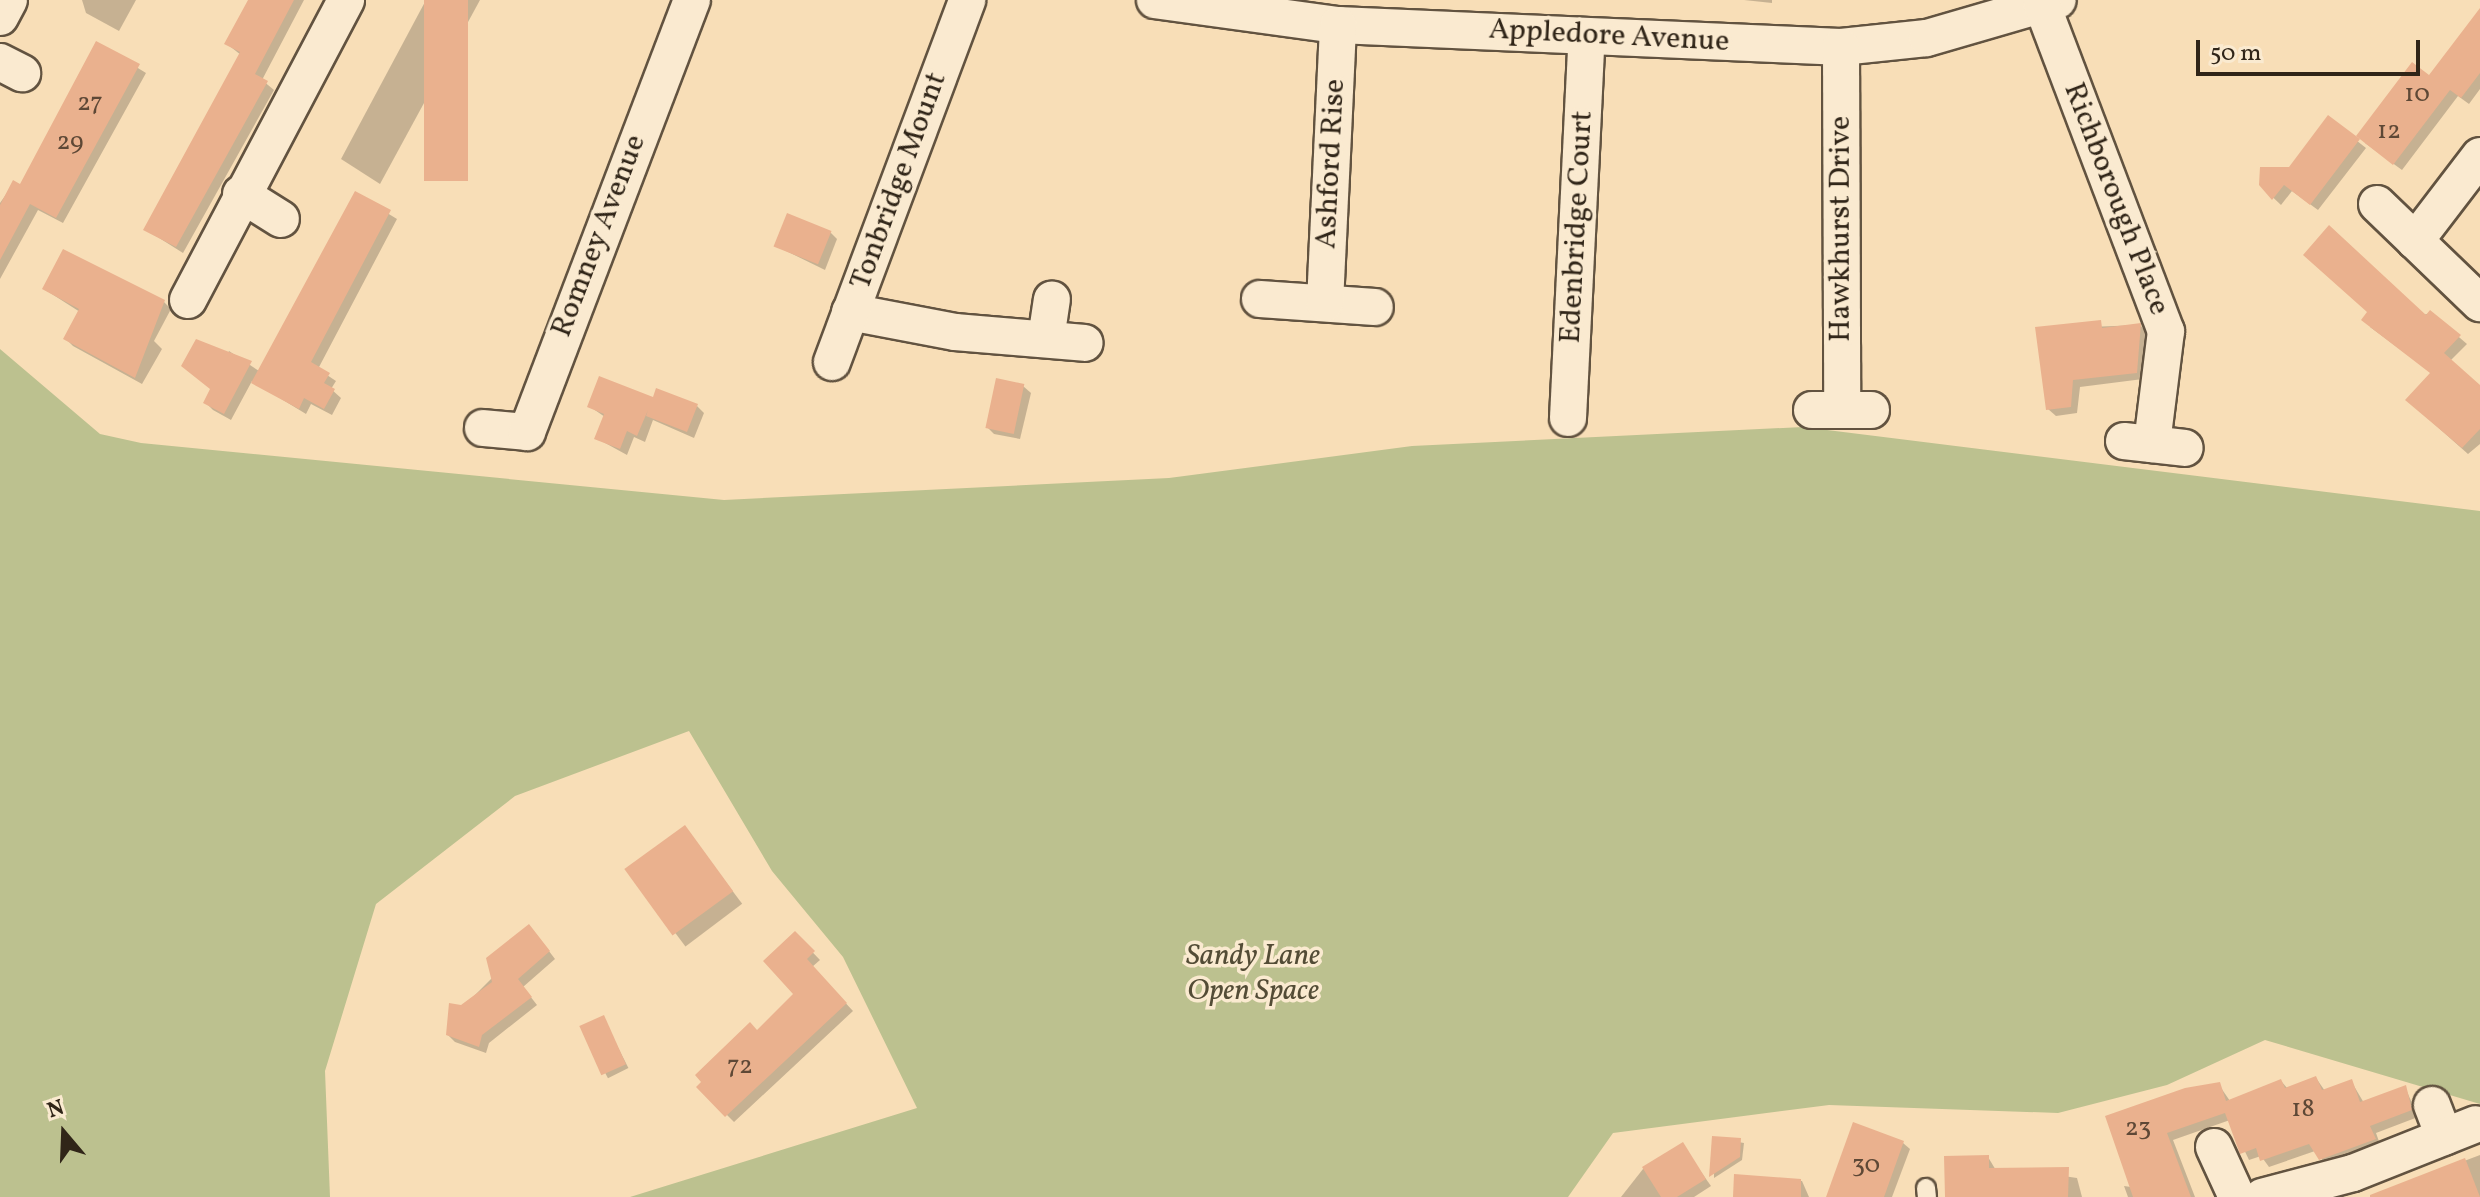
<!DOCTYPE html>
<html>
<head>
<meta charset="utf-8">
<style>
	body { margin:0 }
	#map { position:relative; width:2480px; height:1197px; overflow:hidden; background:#f8deb7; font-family:Vollkorn,serif }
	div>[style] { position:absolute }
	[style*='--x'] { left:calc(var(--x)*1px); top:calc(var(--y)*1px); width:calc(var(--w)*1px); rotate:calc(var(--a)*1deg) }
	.green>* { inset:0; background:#bcc18f }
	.shadow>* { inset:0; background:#0003; transform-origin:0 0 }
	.building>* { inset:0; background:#eab18e; transform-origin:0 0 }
	.roads { filter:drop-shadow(2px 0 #625340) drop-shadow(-2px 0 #625340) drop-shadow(0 2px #625340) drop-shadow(0 -2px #625340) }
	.lane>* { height:18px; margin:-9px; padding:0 9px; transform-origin:9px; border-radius:9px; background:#faead0 }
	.street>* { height:36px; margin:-18px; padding:0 18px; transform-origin:18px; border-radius:18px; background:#faead0 }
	span { translate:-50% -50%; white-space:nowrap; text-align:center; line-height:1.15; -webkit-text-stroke:7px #faead0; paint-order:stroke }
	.number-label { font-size:26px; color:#5e4836 }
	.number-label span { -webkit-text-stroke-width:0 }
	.street-label { font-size:30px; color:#302518 }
	.park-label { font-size:30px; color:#534c36; font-style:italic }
	.north { position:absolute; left:24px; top:1093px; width:80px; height:80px; -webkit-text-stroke:6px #faead0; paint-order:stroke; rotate:341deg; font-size:22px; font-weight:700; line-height:32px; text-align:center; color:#302518 }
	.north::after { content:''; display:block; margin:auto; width:28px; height:36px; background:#302518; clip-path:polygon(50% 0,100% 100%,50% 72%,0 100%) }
	.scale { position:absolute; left:2196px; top:40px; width:224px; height:36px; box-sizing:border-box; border:4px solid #302518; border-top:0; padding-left:10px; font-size:24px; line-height:28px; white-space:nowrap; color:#302518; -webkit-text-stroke:6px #faead0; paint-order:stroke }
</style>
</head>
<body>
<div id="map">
	<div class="green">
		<div style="clip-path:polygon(0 349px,100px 434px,141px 443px,724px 500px,1169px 478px,1412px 446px,1803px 427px,2480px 511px,2480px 1104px,2265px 1040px,2167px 1085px,2058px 1113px,1829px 1105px,1613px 1133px,1568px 1197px,630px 1197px,917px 1108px,843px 957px,772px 871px,689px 731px,515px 796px,376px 904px,325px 1071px,330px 1197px,0 1197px)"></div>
	</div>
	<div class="shadow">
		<div style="clip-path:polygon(82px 0,136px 0,119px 31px,86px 13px)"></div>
		<div style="clip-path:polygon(249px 0,304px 0,262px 80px,274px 90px,183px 253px,145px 229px,241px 55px,227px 44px)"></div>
		<div style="clip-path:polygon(426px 0,480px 0,380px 184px,341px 159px)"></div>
		<div style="clip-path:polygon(1744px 0,1772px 0,1772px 3px)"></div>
		<div style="clip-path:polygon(2480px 11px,2480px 89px,2469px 104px,2458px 96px,2402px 170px,2365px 143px,2429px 78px)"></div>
		<div style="clip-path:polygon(97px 43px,146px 73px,63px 223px,38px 210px,0 279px,0 203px,14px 183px,20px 187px)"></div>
		<div style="clip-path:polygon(2328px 118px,2366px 148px,2318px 210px,2292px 191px,2281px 205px,2264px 189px,2290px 169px)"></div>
		<div style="clip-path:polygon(356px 194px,397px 219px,318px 369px,336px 381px,331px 389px,341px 398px,332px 415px,311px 404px,306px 414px,252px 381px,231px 420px,213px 410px,205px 402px,229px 351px,259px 371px)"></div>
		<div style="clip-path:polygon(830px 232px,837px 239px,825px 270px,776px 246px)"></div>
		<div style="clip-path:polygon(44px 289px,164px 302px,171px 309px,154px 341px,162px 349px,142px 384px,73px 346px,65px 338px,80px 312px)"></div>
		<div style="clip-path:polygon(2431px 313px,2467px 344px,2450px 361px,2480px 386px,2480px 444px,2468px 454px,2415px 407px,2432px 373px,2370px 327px)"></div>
		<div style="clip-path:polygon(2140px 325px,2147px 332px,2143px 379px,2080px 387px,2077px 413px,2056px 416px,2048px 409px,2037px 329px)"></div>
		<div style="clip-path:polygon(1023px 386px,1031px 393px,1020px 439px,994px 434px,987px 427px)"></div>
		<div style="clip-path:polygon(654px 400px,697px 406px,704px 413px,694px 438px,653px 420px,645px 442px,634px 437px,627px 455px,596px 438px,605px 417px,589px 406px)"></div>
		<div style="left:685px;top:828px;width:95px;height:71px;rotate:53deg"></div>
		<div style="clip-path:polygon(536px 934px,555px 959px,523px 987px,537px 1005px,489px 1043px,486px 1053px,455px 1042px,448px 1035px,462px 1008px)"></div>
		<div style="clip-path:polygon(795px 934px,820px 960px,812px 967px,853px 1011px,734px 1122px,699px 1087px,796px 994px)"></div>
		<div style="left:603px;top:1018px;width:56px;height:23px;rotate:63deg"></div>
		<div style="clip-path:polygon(2316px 1078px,2325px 1091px,2351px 1081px,2364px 1103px,2405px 1087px,2418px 1117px,2376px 1133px,2381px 1147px,2327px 1166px,2315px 1151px,2269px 1167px,2261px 1156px,2249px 1160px,2230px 1120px,2173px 1140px,2195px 1197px,2128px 1197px,2124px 1186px,2131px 1187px,2108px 1117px,2219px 1085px,2230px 1101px,2281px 1081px,2288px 1089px)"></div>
		<div style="clip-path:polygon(1714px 1138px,1744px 1143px,1742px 1160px,1714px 1178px)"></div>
		<div style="clip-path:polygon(1903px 1143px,1910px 1149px,1892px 1197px,1828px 1197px)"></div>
		<div style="clip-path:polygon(1682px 1145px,1711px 1186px,1694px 1197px,1621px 1197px,1643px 1169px)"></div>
		<div style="clip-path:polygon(2480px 1155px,2480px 1197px,2379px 1197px,2377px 1194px)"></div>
		<div style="clip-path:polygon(1988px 1157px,2012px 1197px,1963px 1197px)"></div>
		<div style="clip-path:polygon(2050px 1174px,2077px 1178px,2082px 1197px,2059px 1197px)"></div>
		<div style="clip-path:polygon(1736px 1176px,1802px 1181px,1809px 1197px,1735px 1197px)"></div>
	</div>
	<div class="building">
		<div style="clip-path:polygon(248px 0,294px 0,255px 74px,268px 81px,176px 247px,143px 230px,240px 52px,224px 44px)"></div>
		<div style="left:424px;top:0;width:44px;height:181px"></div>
		<div style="clip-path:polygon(2480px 8px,2480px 73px,2461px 98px,2450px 90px,2393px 165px,2356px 136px,2412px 62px,2429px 75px)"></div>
		<div style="clip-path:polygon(96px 41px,140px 64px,56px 218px,30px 204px,0 260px,0 205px,13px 180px,20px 184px)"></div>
		<div style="clip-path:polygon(2328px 115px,2360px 139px,2310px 205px,2284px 185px,2272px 200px,2259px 185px,2260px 167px,2289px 167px)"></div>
		<div style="clip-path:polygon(355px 191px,391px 210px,311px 362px,330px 373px,324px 383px,335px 389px,324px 409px,304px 398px,299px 409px,251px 383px)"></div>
		<div style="left:787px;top:213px;width:48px;height:36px;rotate:22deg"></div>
		<div style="clip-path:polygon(2329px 225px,2426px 315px,2430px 310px,2461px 335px,2444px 353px,2480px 385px,2480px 429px,2462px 448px,2405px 400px,2430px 373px,2361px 320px,2367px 312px,2303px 255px)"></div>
		<div style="clip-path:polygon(63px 249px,165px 300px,135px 378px,63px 339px,79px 309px,42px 289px)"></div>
		<div style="clip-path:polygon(2101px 320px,2102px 328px,2141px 323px,2137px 373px,2073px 380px,2071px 407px,2046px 410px,2035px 327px)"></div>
		<div style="clip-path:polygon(196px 339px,252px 361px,224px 414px,203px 403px,210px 389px,181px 366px)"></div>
		<div style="clip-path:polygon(599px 376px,653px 397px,656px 388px,698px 404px,687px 432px,646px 416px,648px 410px,637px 436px,627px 431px,620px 449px,594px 439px,604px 414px,587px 407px)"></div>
		<div style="left:996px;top:378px;width:29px;height:51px;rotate:12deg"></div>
		<div style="left:685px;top:825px;width:82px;height:75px;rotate:54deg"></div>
		<div style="clip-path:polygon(529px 924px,550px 951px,518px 979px,532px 997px,482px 1035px,479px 1047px,446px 1035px,449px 1003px,461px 1005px,492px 982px,486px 958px)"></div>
		<div style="clip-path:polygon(795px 931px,815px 951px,807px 959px,847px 1003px,725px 1117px,696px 1087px,701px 1082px,695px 1075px,750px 1022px,757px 1030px,793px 994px,763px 961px)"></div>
		<div style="left:604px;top:1015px;width:54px;height:27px;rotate:66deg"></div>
		<div style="clip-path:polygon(2316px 1076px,2322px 1090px,2352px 1079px,2360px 1102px,2406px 1085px,2412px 1110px,2370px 1126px,2376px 1139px,2319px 1160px,2309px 1144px,2260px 1161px,2256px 1148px,2240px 1154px,2225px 1113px,2167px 1133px,2191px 1197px,2133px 1197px,2105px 1116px,2185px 1088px,2220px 1082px,2226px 1101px,2281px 1079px,2285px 1088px)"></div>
		<div style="clip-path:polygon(1853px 1122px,1904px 1141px,1884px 1197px,1826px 1197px)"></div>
		<div style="clip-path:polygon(1712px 1136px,1741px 1138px,1740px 1157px,1709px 1177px)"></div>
		<div style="clip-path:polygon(1683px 1142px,1706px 1179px,1677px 1197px,1661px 1197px,1642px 1167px)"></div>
		<div style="clip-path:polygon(1989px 1155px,1989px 1168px,2069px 1167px,2068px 1197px,1945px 1197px,1944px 1156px)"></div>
		<div style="clip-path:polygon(2465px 1158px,2480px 1197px,2370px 1197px,2370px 1195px)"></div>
		<div style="clip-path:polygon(1734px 1174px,1801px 1179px,1801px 1197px,1733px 1197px)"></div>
	</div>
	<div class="roads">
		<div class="lane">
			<div style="--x:1926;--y:1188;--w:9;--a:84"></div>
		</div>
		<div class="street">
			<div style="--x:1155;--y:0;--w:185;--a:7.8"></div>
			<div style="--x:1338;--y:25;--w:503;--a:2.5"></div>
			<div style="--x:1841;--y:47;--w:86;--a:-6"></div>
			<div style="--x:1927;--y:38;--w:136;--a:-16.2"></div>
			<div style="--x:2042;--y:5;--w:349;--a:69.2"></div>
			<div style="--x:2166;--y:331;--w:114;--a:97.1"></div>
			<div style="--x:0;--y:17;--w:19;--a:-62"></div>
			<div style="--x:1841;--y:47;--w:363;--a:89.8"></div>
			<div style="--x:0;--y:62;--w:25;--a:27"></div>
			<div style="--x:241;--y:194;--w:47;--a:32"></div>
			<div style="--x:2377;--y:204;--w:143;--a:43.9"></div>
			<div style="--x:2415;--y:241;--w:107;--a:-52.6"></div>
			<div style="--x:1260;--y:299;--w:115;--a:4"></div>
			<div style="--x:188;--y:300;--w:339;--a:-62.2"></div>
			<div style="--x:1325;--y:303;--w:278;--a:-87.3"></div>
			<div style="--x:850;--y:312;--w:107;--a:10.8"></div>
			<div style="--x:955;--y:332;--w:130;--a:4.8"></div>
			<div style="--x:1046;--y:339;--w:40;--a:-81.5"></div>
			<div style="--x:832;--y:362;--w:386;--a:-69.5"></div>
			<div style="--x:1812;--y:410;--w:59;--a:0"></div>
			<div style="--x:1568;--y:418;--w:382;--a:-87.2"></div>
			<div style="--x:483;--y:428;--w:44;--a:5.2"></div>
			<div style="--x:527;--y:432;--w:462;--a:-69.1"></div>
			<div style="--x:2124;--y:441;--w:61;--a:6.5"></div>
			<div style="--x:2432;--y:1105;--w:34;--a:69"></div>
			<div style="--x:2214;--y:1147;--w:55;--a:65.3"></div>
			<div style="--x:2262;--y:1197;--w:94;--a:-14.8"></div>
			<div style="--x:2353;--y:1173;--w:132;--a:-21.7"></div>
		</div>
	</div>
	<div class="number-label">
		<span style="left:2417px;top:95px">10</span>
		<span style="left:90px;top:104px">27</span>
		<span style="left:2389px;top:132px">12</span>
		<span style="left:70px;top:143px">29</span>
		<span style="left:740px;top:1067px">72</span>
		<span style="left:2303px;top:1110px">18</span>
		<span style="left:2138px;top:1129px">23</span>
		<span style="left:1866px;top:1166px">30</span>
	</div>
	<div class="street-label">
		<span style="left:1609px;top:36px;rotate:3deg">Appledore Avenue</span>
		<span style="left:1331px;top:164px;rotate:-87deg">Ashford Rise</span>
		<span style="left:899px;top:181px;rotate:-70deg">Tonbridge Mount</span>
		<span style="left:2116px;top:199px;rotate:69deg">Richborough Place</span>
		<span style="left:1577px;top:227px;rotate:-87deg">Edenbridge Court</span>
		<span style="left:1841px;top:229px;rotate:-90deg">Hawkhurst Drive</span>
		<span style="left:599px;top:236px;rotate:-69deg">Romney Avenue</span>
	</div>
	<div class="park-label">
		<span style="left:1253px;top:973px">Sandy Lane<br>Open Space</span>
	</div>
	<div class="north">N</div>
	<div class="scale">50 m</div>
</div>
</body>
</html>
